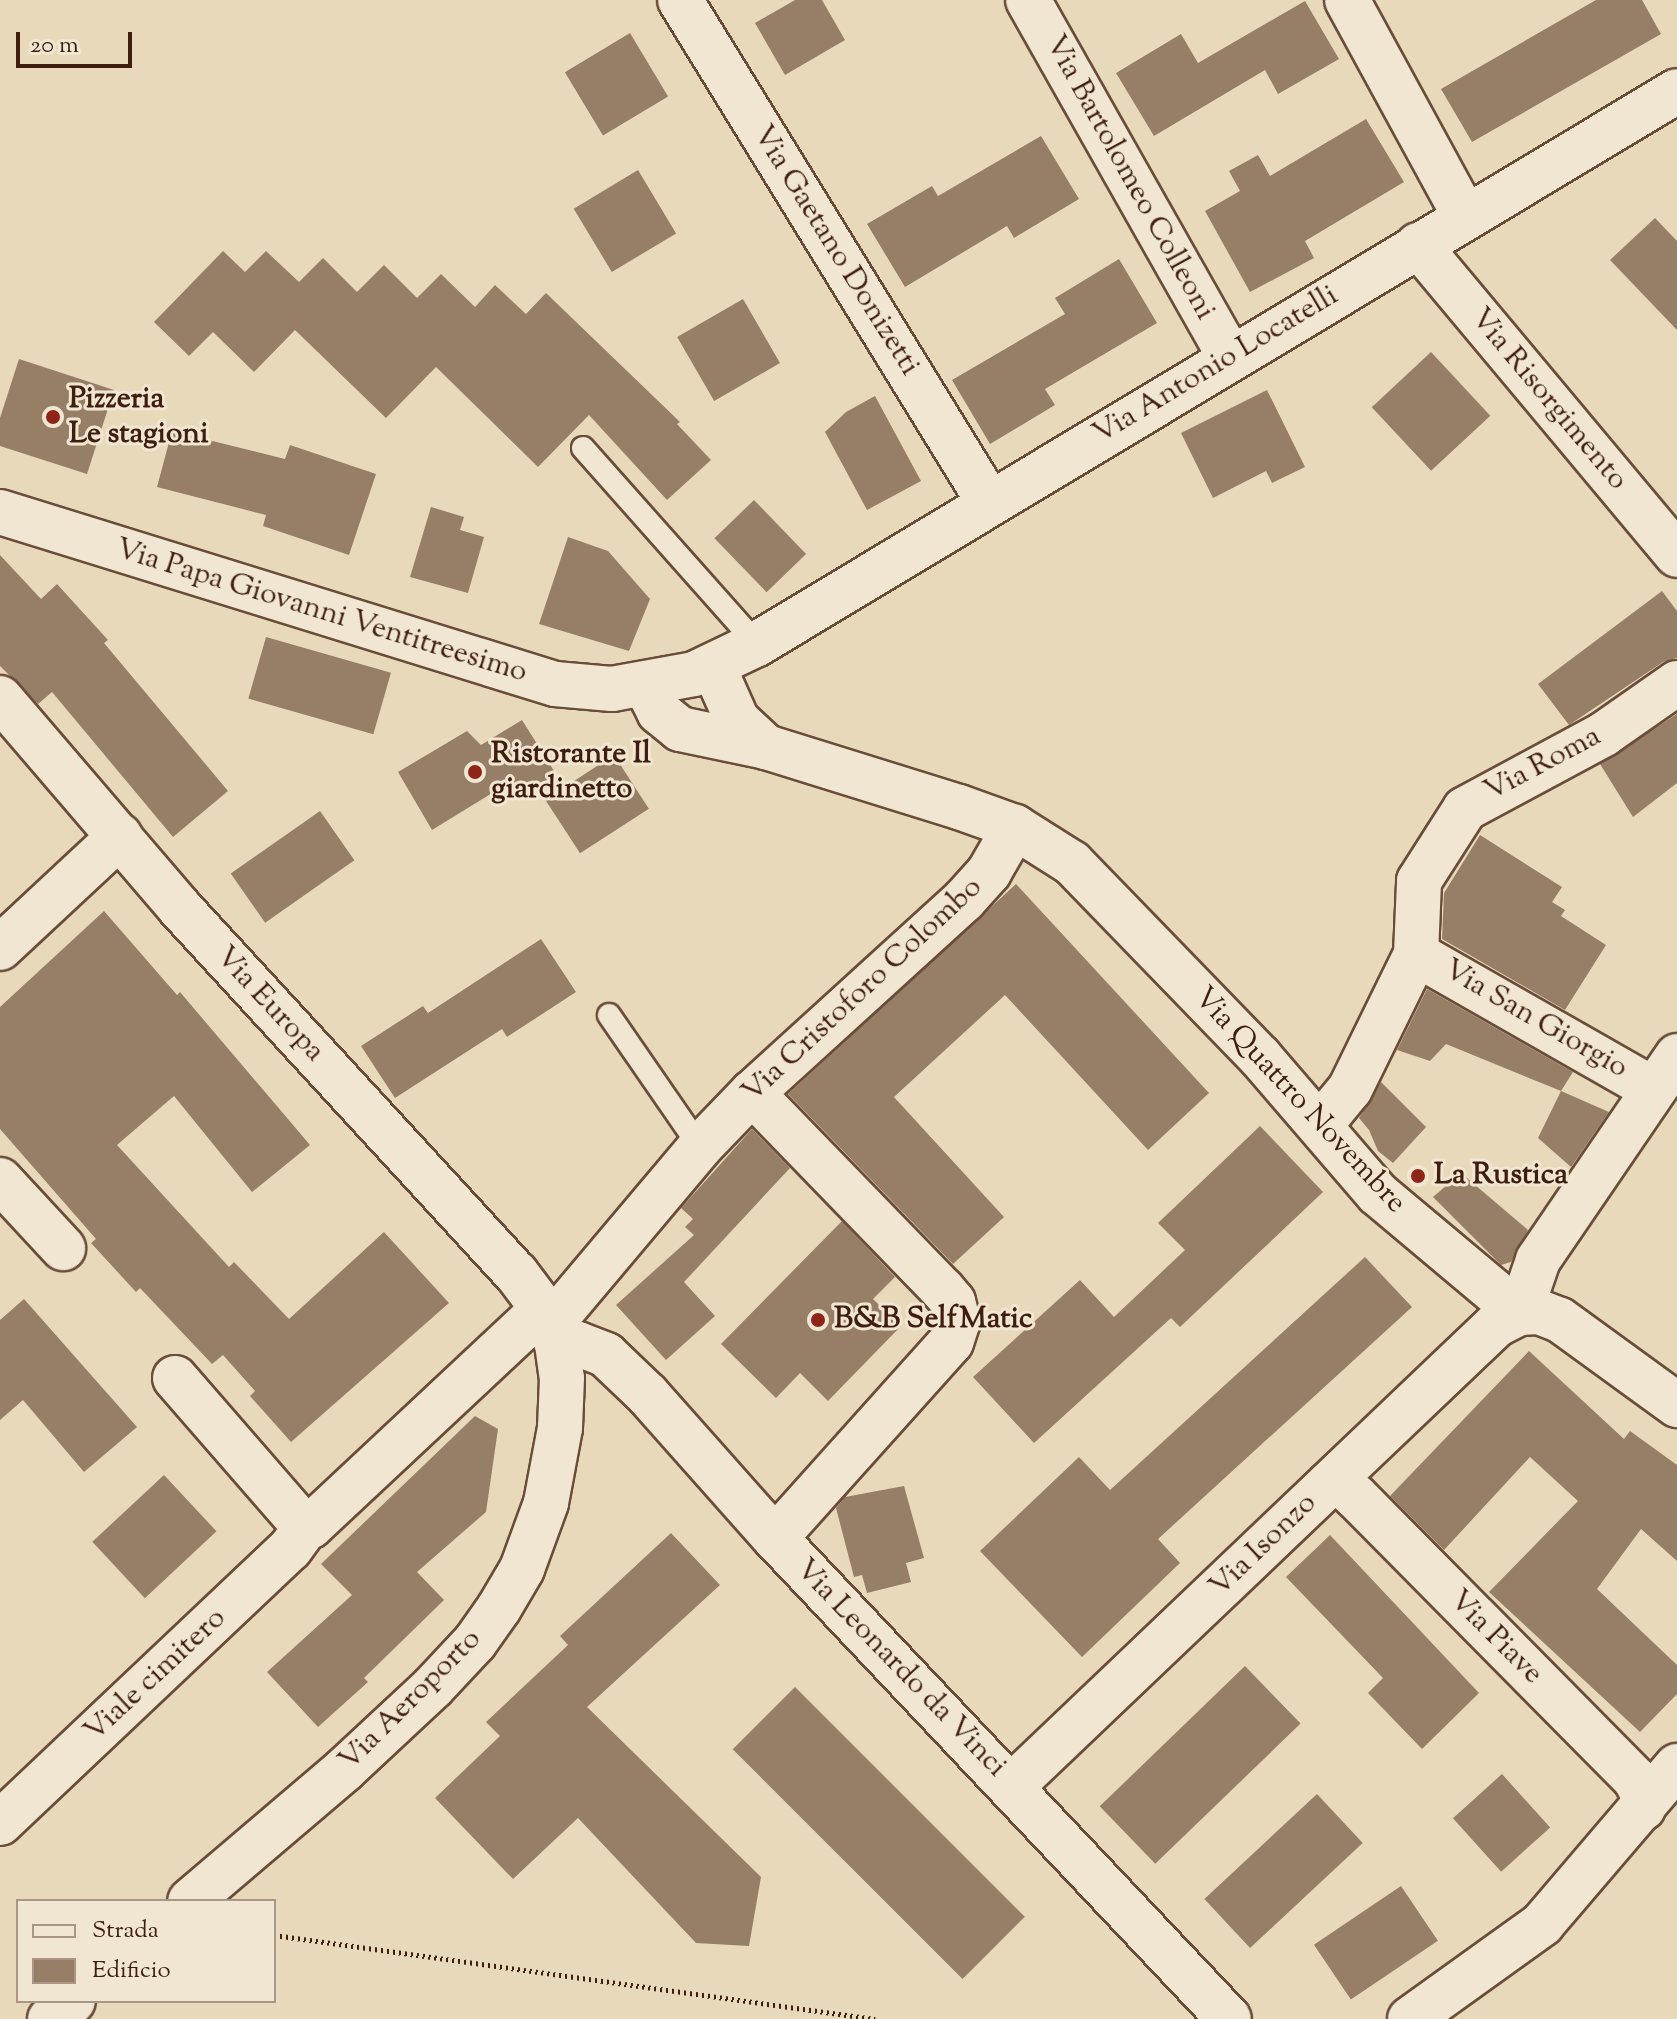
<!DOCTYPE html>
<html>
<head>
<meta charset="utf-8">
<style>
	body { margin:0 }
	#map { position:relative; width:1677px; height:2019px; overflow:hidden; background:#e8d9ba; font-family:"Sorts Mill Goudy",serif }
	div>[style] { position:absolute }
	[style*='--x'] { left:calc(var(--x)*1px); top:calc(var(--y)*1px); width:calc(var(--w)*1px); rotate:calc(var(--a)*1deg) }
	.building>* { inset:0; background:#977f67; transform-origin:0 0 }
	.path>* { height:5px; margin-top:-2.5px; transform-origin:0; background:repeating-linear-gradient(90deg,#401e0e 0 2px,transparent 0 6px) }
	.roads { filter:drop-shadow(2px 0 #6a4d39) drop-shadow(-2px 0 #6a4d39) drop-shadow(0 2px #6a4d39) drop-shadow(0 -2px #6a4d39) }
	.lane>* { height:22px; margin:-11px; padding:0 11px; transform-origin:11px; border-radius:11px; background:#f0e6d2 }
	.street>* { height:44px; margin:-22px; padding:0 22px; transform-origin:22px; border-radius:22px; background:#f0e6d2 }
	.secondary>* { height:44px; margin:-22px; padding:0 22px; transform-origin:22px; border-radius:22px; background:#f0e6d2 }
	.dots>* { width:22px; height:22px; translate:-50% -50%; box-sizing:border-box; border:4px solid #f0e6d2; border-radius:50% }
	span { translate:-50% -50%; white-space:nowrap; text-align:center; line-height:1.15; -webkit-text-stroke:6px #f0e6d2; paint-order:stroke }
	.street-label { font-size:30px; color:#401e0e }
	.poi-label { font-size:30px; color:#401e0e; font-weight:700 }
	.left { translate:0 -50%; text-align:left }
	.legend { position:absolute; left:16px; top:1899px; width:260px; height:104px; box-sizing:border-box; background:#f0e6d2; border:2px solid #aa9684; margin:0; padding:10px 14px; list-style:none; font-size:24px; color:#401e0e }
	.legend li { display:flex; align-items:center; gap:16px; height:40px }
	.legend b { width:40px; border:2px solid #aa9684 }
	.scale { position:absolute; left:16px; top:32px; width:116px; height:36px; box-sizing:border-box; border:4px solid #401e0e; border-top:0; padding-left:10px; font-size:24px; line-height:28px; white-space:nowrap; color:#401e0e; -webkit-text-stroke:6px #f0e6d2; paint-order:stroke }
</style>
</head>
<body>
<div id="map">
	<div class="building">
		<div style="clip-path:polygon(795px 0,822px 0,845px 40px,785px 75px,755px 23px)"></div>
		<div style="clip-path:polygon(1596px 0,1642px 0,1661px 34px,1472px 142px,1441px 89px)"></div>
		<div style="clip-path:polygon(1305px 1px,1339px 59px,1278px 94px,1265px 70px,1154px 136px,1116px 73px,1181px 34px,1198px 63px)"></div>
		<div style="left:630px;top:33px;width:74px;height:76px;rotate:59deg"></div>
		<div style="clip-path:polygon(1366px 119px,1404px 182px,1305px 241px,1314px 258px,1250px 292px,1205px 211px,1240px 191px,1229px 171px,1258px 155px,1270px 176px)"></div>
		<div style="clip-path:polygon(1041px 136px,1079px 199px,1014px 238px,1007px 226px,905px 287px,867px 224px,932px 186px,938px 196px)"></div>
		<div style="left:638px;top:170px;width:74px;height:75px;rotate:59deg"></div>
		<div style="clip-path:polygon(1655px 218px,1677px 241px,1677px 330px,1610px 260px)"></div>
		<div style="clip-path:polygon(223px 251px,245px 272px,266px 251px,299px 282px,323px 258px,357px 292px,384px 265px,417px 298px,441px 274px,475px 307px,495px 285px,526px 314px,546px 293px,680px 422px,677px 424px,711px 460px,667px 500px,589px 415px,538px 467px,436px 367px,386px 418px,295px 330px,254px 372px,213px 332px,189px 356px,154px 322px)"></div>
		<div style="clip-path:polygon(1119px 259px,1157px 323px,1045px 389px,1055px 405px,990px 444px,952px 380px,1065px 314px,1055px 298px)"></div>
		<div style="left:743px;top:299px;width:74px;height:76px;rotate:60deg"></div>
		<div style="left:1431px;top:352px;width:87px;height:81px;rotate:47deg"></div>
		<div style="clip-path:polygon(19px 359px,114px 390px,87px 474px,0 446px,0 418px)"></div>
		<div style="clip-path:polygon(1267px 390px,1305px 467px,1272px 483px,1266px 471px,1213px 498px,1181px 433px)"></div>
		<div style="clip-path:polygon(875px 396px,921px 481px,867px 510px,825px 432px,846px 412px)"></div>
		<div style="clip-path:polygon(172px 431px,285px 459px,290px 445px,376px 474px,349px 555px,263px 526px,266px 515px,157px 487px)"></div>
		<div style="left:754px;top:500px;width:75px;height:55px;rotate:46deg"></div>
		<div style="clip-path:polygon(431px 507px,464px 517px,460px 530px,484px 537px,468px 593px,410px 577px)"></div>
		<div style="clip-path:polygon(568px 537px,608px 551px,650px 599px,629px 651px,539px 624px)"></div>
		<div style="clip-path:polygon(0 555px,41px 599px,57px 584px,108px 640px,104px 643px,228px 791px,173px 837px,52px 692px,38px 704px,0 666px)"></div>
		<div style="clip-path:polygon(1662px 591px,1677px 611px,1677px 658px,1663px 662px,1569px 725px,1538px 684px)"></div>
		<div style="left:266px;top:637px;width:130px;height:64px;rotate:16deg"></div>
		<div style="clip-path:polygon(1677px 714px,1677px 783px,1633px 817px,1600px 764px)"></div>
		<div style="clip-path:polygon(522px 720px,556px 774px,519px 798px,502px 787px,432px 830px,398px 772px,467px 731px,481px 745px)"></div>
		<div style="left:614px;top:755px;width:64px;height:82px;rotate:57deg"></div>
		<div style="left:320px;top:811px;width:60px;height:109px;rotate:55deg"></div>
		<div style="clip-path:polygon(1480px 835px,1562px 887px,1552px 902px,1565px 910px,1561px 916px,1606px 945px,1565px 1010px,1442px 939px,1444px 893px)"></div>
		<div style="clip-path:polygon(1016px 884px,1209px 1093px,1148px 1150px,1005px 995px,894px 1097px,1004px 1217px,953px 1264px,788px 1094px)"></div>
		<div style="clip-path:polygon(104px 911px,177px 995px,180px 992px,310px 1145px,252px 1192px,174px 1096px,117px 1145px,229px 1267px,234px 1262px,289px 1319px,384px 1232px,449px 1303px,291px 1442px,250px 1396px,255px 1391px,223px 1355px,212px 1364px,140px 1288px,136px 1292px,91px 1243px,96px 1239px,0 1129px,0 1007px)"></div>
		<div style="clip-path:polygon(541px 939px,576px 992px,507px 1037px,502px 1029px,395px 1098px,361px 1046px,423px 1006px,428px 1013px)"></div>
		<div style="clip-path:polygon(1427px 989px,1573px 1072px,1561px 1091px,1446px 1044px,1430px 1061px,1397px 1050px)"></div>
		<div style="clip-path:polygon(1381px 1082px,1426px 1127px,1393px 1163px,1378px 1151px,1369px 1130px,1359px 1118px)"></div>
		<div style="clip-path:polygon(1561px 1091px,1609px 1112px,1571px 1167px,1538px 1138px)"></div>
		<div style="clip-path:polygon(1260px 1126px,1323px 1192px,1180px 1327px,1171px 1318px,1034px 1443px,973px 1377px,1080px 1280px,1114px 1317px,1185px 1250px,1158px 1223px)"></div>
		<div style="clip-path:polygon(752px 1129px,790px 1168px,684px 1282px,715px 1316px,666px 1360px,616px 1305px,694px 1235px,685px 1227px,693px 1219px,681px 1208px)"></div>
		<div style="clip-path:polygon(1461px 1173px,1528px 1230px,1511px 1262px,1501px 1265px,1433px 1197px)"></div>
		<div style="clip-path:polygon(842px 1221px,895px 1277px,873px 1299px,901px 1326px,828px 1401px,800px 1373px,776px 1398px,721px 1344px)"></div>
		<div style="clip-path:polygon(1365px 1257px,1412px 1307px,1158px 1539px,1180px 1563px,1082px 1657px,980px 1551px,1079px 1457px,1110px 1490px)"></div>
		<div style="clip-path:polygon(24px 1299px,137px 1427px,84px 1472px,23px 1400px,0 1420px,0 1320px)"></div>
		<div style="clip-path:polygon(1529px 1351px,1624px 1439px,1630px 1431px,1677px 1465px,1677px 1561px,1641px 1529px,1597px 1589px,1677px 1665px,1677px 1694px,1640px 1732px,1489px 1592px,1578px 1501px,1530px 1457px,1444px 1550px,1390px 1496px)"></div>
		<div style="clip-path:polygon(475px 1416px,498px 1429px,486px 1512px,417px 1572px,444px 1600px,364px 1678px,368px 1682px,318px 1727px,267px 1672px,352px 1595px,321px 1564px)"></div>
		<div style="left:164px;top:1475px;width:77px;height:98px;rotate:47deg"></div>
		<div style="clip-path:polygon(904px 1486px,924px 1558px,906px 1563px,911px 1582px,867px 1593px,862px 1575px,854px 1577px,836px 1508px,845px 1497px)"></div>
		<div style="clip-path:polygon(671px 1533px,720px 1585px,587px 1707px,761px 1877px,749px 1946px,696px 1943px,578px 1818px,513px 1879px,435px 1798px,500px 1736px,486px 1722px,568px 1645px,560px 1636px)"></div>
		<div style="clip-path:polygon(1330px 1535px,1479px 1693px,1422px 1749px,1368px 1693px,1383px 1678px,1286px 1577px)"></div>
		<div style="left:1245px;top:1666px;width:80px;height:202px;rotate:46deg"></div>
		<div style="left:795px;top:1687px;width:325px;height:88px;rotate:45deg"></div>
		<div style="left:1502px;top:1774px;width:72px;height:66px;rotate:48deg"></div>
		<div style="left:1317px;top:1794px;width:67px;height:154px;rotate:47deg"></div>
		<div style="left:1401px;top:1886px;width:66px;height:105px;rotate:56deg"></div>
	</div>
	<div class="path">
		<div style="--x:274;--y:1935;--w:607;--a:7.96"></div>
	</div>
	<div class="roads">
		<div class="lane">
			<div style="--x:583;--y:448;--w:262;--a:48.4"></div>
			<div style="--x:609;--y:1015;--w:160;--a:55.4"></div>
		</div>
		<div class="street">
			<div style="--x:680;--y:0;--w:589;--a:58.39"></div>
			<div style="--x:1028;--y:0;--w:410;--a:60.5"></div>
			<div style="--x:1347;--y:0;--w:246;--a:61.4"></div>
			<div style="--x:1418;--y:245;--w:404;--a:50.1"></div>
			<div style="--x:713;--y:666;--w:59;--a:66"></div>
			<div style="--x:737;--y:720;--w:40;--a:43"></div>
			<div style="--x:645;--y:684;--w:31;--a:63"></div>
			<div style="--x:659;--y:712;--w:27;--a:39"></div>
			<div style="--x:680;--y:729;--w:88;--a:11.8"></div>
			<div style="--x:766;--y:747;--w:202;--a:17.3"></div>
			<div style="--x:959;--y:807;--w:59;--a:19.7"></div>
			<div style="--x:1015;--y:827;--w:67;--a:32.3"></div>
			<div style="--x:1072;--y:863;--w:270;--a:45.9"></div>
			<div style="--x:1260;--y:1057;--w:181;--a:49.3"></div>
			<div style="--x:1378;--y:1194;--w:185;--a:40"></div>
			<div style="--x:1520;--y:1313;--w:19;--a:-3"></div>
			<div style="--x:1539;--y:1312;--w:22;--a:21"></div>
			<div style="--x:1560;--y:1320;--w:145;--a:36"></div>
			<div style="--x:0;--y:698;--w:275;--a:49.4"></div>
			<div style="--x:179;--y:907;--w:498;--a:47.4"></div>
			<div style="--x:516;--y:1273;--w:45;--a:53.1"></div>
			<div style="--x:543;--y:1309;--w:38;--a:68"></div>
			<div style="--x:557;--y:1344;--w:34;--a:82"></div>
			<div style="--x:562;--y:1378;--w:50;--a:92.3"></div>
			<div style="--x:560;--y:1428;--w:76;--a:100.6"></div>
			<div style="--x:546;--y:1503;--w:70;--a:110"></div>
			<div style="--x:522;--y:1569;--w:45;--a:120.5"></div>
			<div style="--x:499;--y:1608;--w:42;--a:125.2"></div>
			<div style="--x:475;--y:1642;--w:62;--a:133"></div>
			<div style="--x:433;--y:1687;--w:122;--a:137"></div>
			<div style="--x:344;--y:1770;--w:202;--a:139.6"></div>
			<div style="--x:0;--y:948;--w:164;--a:-43"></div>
			<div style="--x:1416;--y:954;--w:273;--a:29.7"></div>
			<div style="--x:752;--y:1093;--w:274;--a:45.9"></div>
			<div style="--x:943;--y:1290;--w:16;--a:50"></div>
			<div style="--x:953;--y:1302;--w:20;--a:75"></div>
			<div style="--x:958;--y:1321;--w:22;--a:108"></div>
			<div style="--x:951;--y:1342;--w:263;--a:131.9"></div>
			<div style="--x:1321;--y:1124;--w:45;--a:-50.4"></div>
			<div style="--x:1350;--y:1089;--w:150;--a:-63.9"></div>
			<div style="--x:1416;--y:954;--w:73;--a:-87.6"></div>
			<div style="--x:1419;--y:881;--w:85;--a:-57.4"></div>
			<div style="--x:1465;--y:809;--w:158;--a:-28.3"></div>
			<div style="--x:1604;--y:734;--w:89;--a:-34.9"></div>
			<div style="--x:0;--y:1180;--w:93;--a:47.2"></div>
			<div style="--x:1520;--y:1313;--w:56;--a:-71.2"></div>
			<div style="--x:1538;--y:1260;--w:247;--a:-55.7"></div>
			<div style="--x:551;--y:1324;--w:231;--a:-49.9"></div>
			<div style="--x:700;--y:1147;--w:75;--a:-46.1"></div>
			<div style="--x:752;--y:1093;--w:287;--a:-42.3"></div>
			<div style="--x:964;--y:900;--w:38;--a:-48"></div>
			<div style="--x:989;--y:872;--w:52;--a:-60"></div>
			<div style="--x:557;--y:1344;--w:21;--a:0"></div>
			<div style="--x:578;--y:1344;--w:30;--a:21"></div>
			<div style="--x:606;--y:1355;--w:57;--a:43.6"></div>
			<div style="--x:647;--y:1394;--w:193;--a:48.4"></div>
			<div style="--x:775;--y:1538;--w:661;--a:46.65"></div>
			<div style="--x:175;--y:1378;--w:194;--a:49"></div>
			<div style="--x:302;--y:1524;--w:9;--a:13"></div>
			<div style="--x:311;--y:1526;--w:318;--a:-43.1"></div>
			<div style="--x:1329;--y:1484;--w:15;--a:8"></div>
			<div style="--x:1344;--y:1486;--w:16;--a:43"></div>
			<div style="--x:1356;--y:1497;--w:397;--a:45.3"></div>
			<div style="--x:1635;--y:1779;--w:15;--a:62"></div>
			<div style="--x:1642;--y:1792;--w:16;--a:86"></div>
			<div style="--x:1012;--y:1786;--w:668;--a:-43.61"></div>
			<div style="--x:1496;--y:1325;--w:27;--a:-27"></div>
			<div style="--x:0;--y:1823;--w:399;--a:-43.4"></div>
			<div style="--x:290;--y:1549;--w:29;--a:-54"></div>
			<div style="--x:50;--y:2019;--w:29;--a:-38"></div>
			<div style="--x:1410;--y:2019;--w:163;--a:-35.7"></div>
			<div style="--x:1542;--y:1924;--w:208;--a:-49.5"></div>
		</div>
		<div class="secondary">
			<div style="--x:0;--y:512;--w:581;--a:17.22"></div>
			<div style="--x:555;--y:684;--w:57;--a:5"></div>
			<div style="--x:612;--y:689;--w:83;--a:-10.4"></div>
			<div style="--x:694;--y:674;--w:70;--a:-25.5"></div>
			<div style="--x:757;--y:644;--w:1073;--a:-31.01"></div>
		</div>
	</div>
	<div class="dots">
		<div style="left:53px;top:417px;background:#8f2418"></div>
		<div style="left:475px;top:772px;background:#8f2418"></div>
		<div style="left:1418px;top:1176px;background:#8f2418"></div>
		<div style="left:818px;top:1320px;background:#8f2418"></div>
	</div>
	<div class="street-label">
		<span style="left:1129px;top:178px;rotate:61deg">Via Bartolomeo Colleoni</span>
		<span style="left:835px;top:251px;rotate:58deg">Via Gaetano Donizetti</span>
		<span style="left:1216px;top:366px;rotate:-31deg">Via Antonio Locatelli</span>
		<span style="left:1548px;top:400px;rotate:50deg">Via Risorgimento</span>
		<span style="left:321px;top:612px;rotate:17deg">Via Papa Giovanni Ventitreesimo</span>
		<span style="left:1543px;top:765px;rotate:-28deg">Via Roma</span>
		<span style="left:863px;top:991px;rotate:-43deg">Via Cristoforo Colombo</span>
		<span style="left:269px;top:1005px;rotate:47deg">Via Europa</span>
		<span style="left:1535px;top:1020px;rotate:30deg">Via San Giorgio</span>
		<span style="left:1299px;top:1101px;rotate:47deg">Via Quattro Novembre</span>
		<span style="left:1264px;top:1546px;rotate:-44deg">Via Isonzo</span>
		<span style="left:1495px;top:1638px;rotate:45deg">Via Piave</span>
		<span style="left:900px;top:1669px;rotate:46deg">Via Leonardo da Vinci</span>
		<span style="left:156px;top:1676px;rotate:-43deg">Viale cimitero</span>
		<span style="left:411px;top:1701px;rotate:-45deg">Via Aeroporto</span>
	</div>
	<div class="poi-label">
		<span class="left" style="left:69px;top:417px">Pizzeria<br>Le stagioni</span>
		<span class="left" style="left:491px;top:772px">Ristorante Il<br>giardinetto</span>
		<span class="left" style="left:1434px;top:1176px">La Rustica</span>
		<span class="left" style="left:834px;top:1320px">B&amp;B SelfMatic</span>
	</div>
	<ul class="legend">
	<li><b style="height:10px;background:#f0e6d2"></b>Strada</li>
	<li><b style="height:22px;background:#977f67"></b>Edificio</li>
	</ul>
	<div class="scale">20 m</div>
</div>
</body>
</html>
